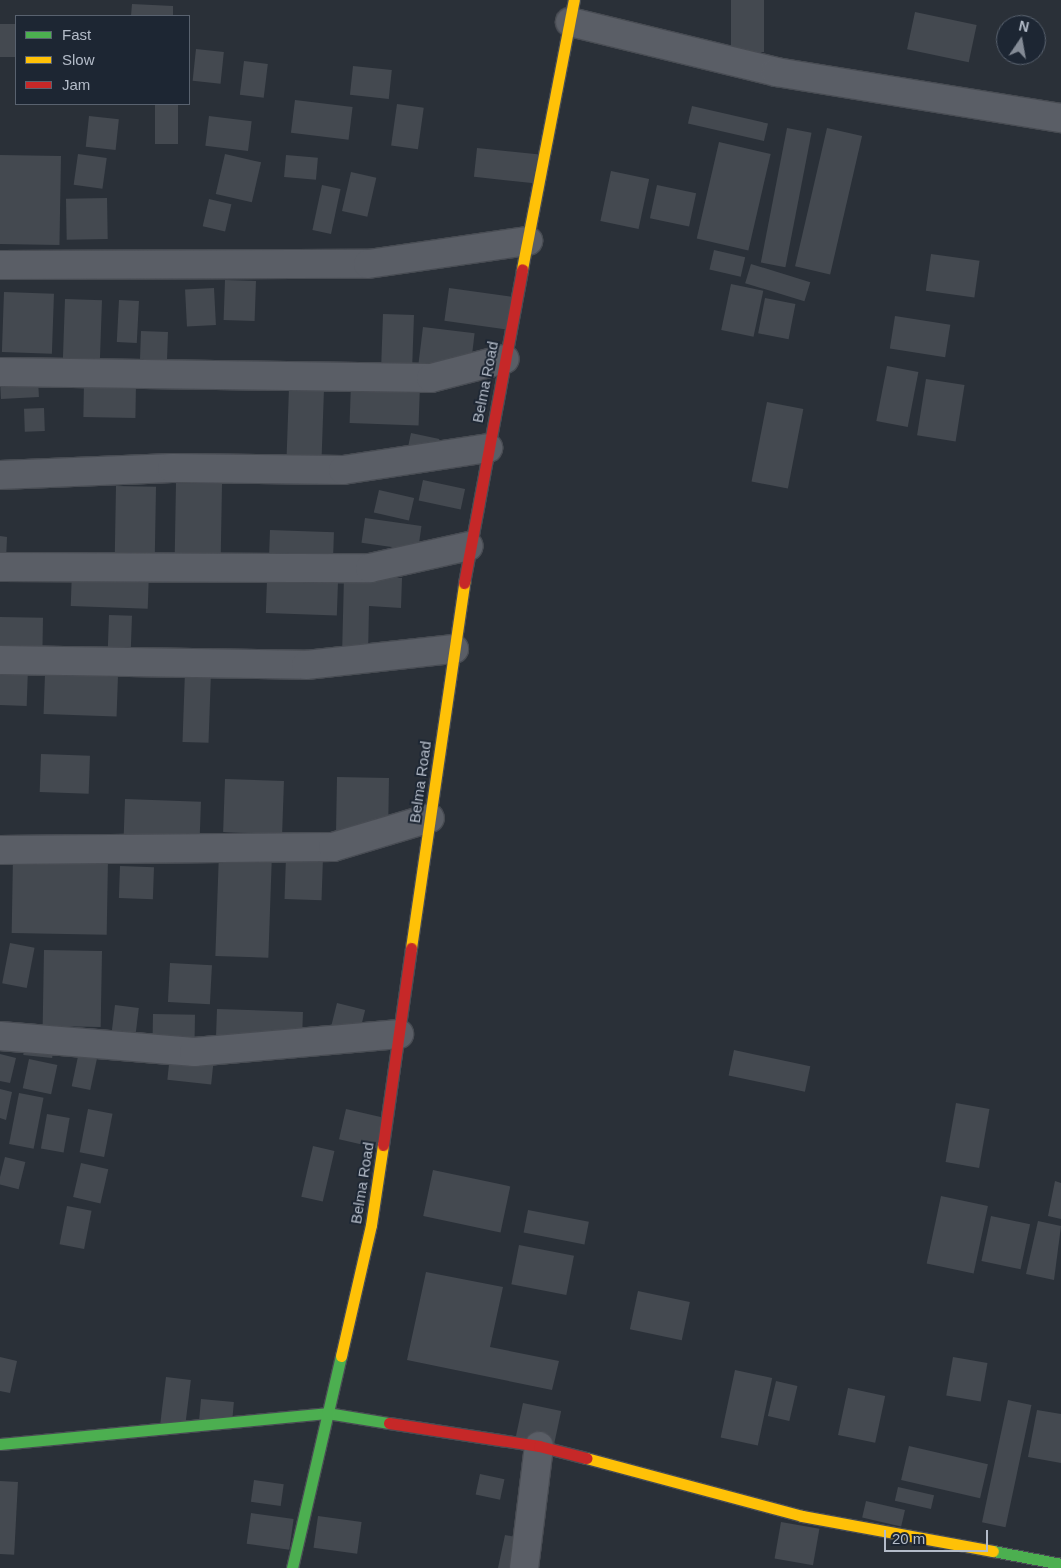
<!DOCTYPE html>
<html>
<head>
<meta charset="utf-8">
<style>
	body { margin:0 }
	#map { position:relative; width:1061px; height:1568px; overflow:hidden; background:#2a3038; font-family:Arial,sans-serif }
	div>[style] { position:absolute }
	[style*='--x'] { left:calc(var(--x)*1px); top:calc(var(--y)*1px); width:calc(var(--w)*1px); rotate:calc(var(--a)*1deg) }
	.building>* { inset:0; background:#444950; transform-origin:0 0 }
	.roads { filter:drop-shadow(1px 0 #484c53) drop-shadow(-1px 0 #484c53) drop-shadow(0 1px #484c53) drop-shadow(0 -1px #484c53) }
	.street>* { height:28px; margin:-14px; padding:0 14px; transform-origin:14px; border-radius:14px; background:#5a5e66 }
	.fast>* { height:11px; margin:-5.5px; padding:0 5.5px; transform-origin:5.5px; border-radius:5.5px; background:#4caf50 }
	.slow>* { height:11px; margin:-5.5px; padding:0 5.5px; transform-origin:5.5px; border-radius:5.5px; background:#ffc107 }
	.jam>* { height:11px; margin:-5.5px; padding:0 5.5px; transform-origin:5.5px; border-radius:5.5px; background:#c62828 }
	span { translate:-50% -50%; white-space:nowrap; text-align:center; line-height:1.15; -webkit-text-stroke:4px #1d2633; paint-order:stroke }
	.street-label { font-size:15px; color:#b4bcc9 }
	.legend { position:absolute; left:15px; top:15px; width:175px; height:90px; box-sizing:border-box; background:#1d2633; border:1px solid #59626f; margin:0; padding:6px 9px; list-style:none; font-size:15px; color:#b4bcc9 }
	.legend li { display:flex; align-items:center; gap:10px; height:25px }
	.legend b { width:25px; border:1px solid #59626f }
	.north { position:absolute; left:996px; top:15px; width:50px; height:50px; box-sizing:border-box; background:#1d2633; border:1px solid #59626f; border-radius:50%; rotate:12deg; font-size:14px; font-weight:700; line-height:20px; text-align:center; color:#b4bcc9 }
	.north::after { content:''; display:block; margin:auto; width:18px; height:22px; background:#848b96; clip-path:polygon(50% 0,100% 100%,50% 72%,0 100%) }
	.scale { position:absolute; left:884px; top:1530px; width:104px; height:22px; box-sizing:border-box; border:2px solid #b4bcc9; border-top:0; padding-left:6px; font-size:15px; line-height:18px; white-space:nowrap; color:#b4bcc9; -webkit-text-stroke:4px #1d2633; paint-order:stroke }
</style>
</head>
<body>
<div id="map">
	<div class="building">
		<div style="left:731px;top:0;width:33px;height:52px"></div>
		<div style="clip-path:polygon(132px 4px,173px 6px,173px 16px,131px 16px)"></div>
		<div style="left:915px;top:12px;width:63px;height:38px;rotate:12deg"></div>
		<div style="left:0;top:24px;width:16px;height:33px"></div>
		<div style="left:196px;top:49px;width:28px;height:32px;rotate:6deg"></div>
		<div style="left:244px;top:61px;width:24px;height:34px;rotate:7deg"></div>
		<div style="left:353px;top:66px;width:39px;height:29px;rotate:6deg"></div>
		<div style="left:295px;top:100px;width:58px;height:33px;rotate:7deg"></div>
		<div style="left:155px;top:104px;width:23px;height:40px"></div>
		<div style="left:397px;top:104px;width:27px;height:42px;rotate:8deg"></div>
		<div style="left:692px;top:106px;width:78px;height:18px;rotate:13deg"></div>
		<div style="left:89px;top:116px;width:30px;height:31px;rotate:6deg"></div>
		<div style="left:209px;top:116px;width:43px;height:30px;rotate:7deg"></div>
		<div style="left:787px;top:128px;width:25px;height:137px;rotate:11deg"></div>
		<div style="left:827px;top:128px;width:36px;height:142px;rotate:13deg"></div>
		<div style="left:719px;top:142px;width:53px;height:99px;rotate:13deg"></div>
		<div style="left:477px;top:148px;width:63px;height:29px;rotate:6deg"></div>
		<div style="left:78px;top:154px;width:29px;height:31px;rotate:8deg"></div>
		<div style="left:225px;top:154px;width:37px;height:41px;rotate:13deg"></div>
		<div style="left:0;top:155px;width:61px;height:89px;rotate:1deg"></div>
		<div style="left:286px;top:155px;width:32px;height:22px;rotate:5deg"></div>
		<div style="left:611px;top:171px;width:39px;height:51px;rotate:12deg"></div>
		<div style="left:351px;top:172px;width:26px;height:40px;rotate:13deg"></div>
		<div style="left:322px;top:185px;width:19px;height:46px;rotate:12deg"></div>
		<div style="left:657px;top:185px;width:40px;height:34px;rotate:12deg"></div>
		<div style="left:107px;top:198px;width:41px;height:41px;rotate:89deg"></div>
		<div style="left:209px;top:199px;width:23px;height:28px;rotate:13deg"></div>
		<div style="left:714px;top:250px;width:32px;height:20px;rotate:13deg"></div>
		<div style="left:931px;top:254px;width:49px;height:37px;rotate:8deg"></div>
		<div style="left:751px;top:264px;width:62px;height:20px;rotate:17deg"></div>
		<div style="left:225px;top:280px;width:31px;height:40px;rotate:2deg"></div>
		<div style="left:731px;top:284px;width:33px;height:47px;rotate:12deg"></div>
		<div style="left:214px;top:288px;width:37px;height:29px;rotate:87deg"></div>
		<div style="left:449px;top:288px;width:63px;height:33px;rotate:8deg"></div>
		<div style="left:4px;top:292px;width:50px;height:60px;rotate:2deg"></div>
		<div style="left:765px;top:298px;width:31px;height:36px;rotate:11deg"></div>
		<div style="left:65px;top:299px;width:37px;height:64px;rotate:2deg"></div>
		<div style="left:119px;top:300px;width:20px;height:42px;rotate:3deg"></div>
		<div style="left:383px;top:314px;width:31px;height:53px;rotate:2deg"></div>
		<div style="left:895px;top:316px;width:56px;height:33px;rotate:9deg"></div>
		<div style="left:423px;top:327px;width:52px;height:42px;rotate:7deg"></div>
		<div style="left:141px;top:331px;width:27px;height:35px;rotate:2deg"></div>
		<div style="left:887px;top:366px;width:32px;height:56px;rotate:11deg"></div>
		<div style="left:38px;top:379px;width:18px;height:38px;rotate:87deg"></div>
		<div style="left:926px;top:379px;width:39px;height:57px;rotate:9deg"></div>
		<div style="left:84px;top:382px;width:52px;height:35px;rotate:1deg"></div>
		<div style="left:351px;top:383px;width:69px;height:40px;rotate:2deg"></div>
		<div style="left:289px;top:388px;width:35px;height:68px;rotate:2deg"></div>
		<div style="left:767px;top:402px;width:37px;height:81px;rotate:11deg"></div>
		<div style="left:44px;top:408px;width:23px;height:20px;rotate:88deg"></div>
		<div style="left:411px;top:433px;width:29px;height:22px;rotate:12deg"></div>
		<div style="left:423px;top:480px;width:43px;height:21px;rotate:12deg"></div>
		<div style="left:176px;top:483px;width:46px;height:71px;rotate:1deg"></div>
		<div style="left:116px;top:486px;width:40px;height:73px;rotate:1deg"></div>
		<div style="left:379px;top:490px;width:36px;height:23px;rotate:13deg"></div>
		<div style="left:365px;top:518px;width:57px;height:25px;rotate:8deg"></div>
		<div style="left:270px;top:530px;width:64px;height:24px;rotate:2deg"></div>
		<div style="clip-path:polygon(0 536px,7px 537px,6px 560px,0 560px)"></div>
		<div style="left:72px;top:570px;width:77px;height:36px;rotate:2deg"></div>
		<div style="clip-path:polygon(344px 576px,402px 578px,401px 608px,369px 606px,368px 657px,342px 656px)"></div>
		<div style="left:267px;top:580px;width:71px;height:33px;rotate:2deg"></div>
		<div style="left:109px;top:615px;width:23px;height:33px;rotate:2deg"></div>
		<div style="left:0;top:617px;width:43px;height:36px;rotate:1deg"></div>
		<div style="left:0;top:667px;width:28px;height:38px;rotate:2deg"></div>
		<div style="left:185px;top:671px;width:26px;height:71px;rotate:2deg"></div>
		<div style="left:45px;top:674px;width:73px;height:40px;rotate:2deg"></div>
		<div style="left:41px;top:754px;width:49px;height:38px;rotate:2deg"></div>
		<div style="left:337px;top:777px;width:52px;height:57px;rotate:1deg"></div>
		<div style="left:225px;top:779px;width:59px;height:53px;rotate:2deg"></div>
		<div style="left:125px;top:799px;width:76px;height:43px;rotate:2deg"></div>
		<div style="left:219px;top:852px;width:53px;height:104px;rotate:2deg"></div>
		<div style="left:13px;top:857px;width:95px;height:76px;rotate:1deg"></div>
		<div style="left:286px;top:857px;width:37px;height:42px;rotate:2deg"></div>
		<div style="left:120px;top:866px;width:34px;height:32px;rotate:2deg"></div>
		<div style="left:10px;top:943px;width:25px;height:41px;rotate:11deg"></div>
		<div style="left:44px;top:950px;width:58px;height:76px;rotate:1deg"></div>
		<div style="left:170px;top:963px;width:42px;height:39px;rotate:3deg"></div>
		<div style="left:337px;top:1003px;width:29px;height:41px;rotate:14deg"></div>
		<div style="left:115px;top:1005px;width:24px;height:33px;rotate:7deg"></div>
		<div style="left:217px;top:1009px;width:86px;height:34px;rotate:2deg"></div>
		<div style="left:153px;top:1014px;width:42px;height:27px;rotate:1deg"></div>
		<div style="left:25px;top:1039px;width:29px;height:16px;rotate:6deg"></div>
		<div style="left:80px;top:1047px;width:19px;height:40px;rotate:12deg"></div>
		<div style="left:734px;top:1050px;width:78px;height:26px;rotate:12deg"></div>
		<div style="clip-path:polygon(0 1054px,16px 1058px,10px 1083px,0 1081px)"></div>
		<div style="left:170px;top:1055px;width:44px;height:25px;rotate:6deg"></div>
		<div style="left:29px;top:1059px;width:29px;height:30px;rotate:12deg"></div>
		<div style="clip-path:polygon(0 1089px,12px 1092px,6px 1120px,0 1118px)"></div>
		<div style="left:19px;top:1093px;width:25px;height:52px;rotate:11deg"></div>
		<div style="left:956px;top:1103px;width:34px;height:60px;rotate:10deg"></div>
		<div style="left:88px;top:1109px;width:25px;height:44px;rotate:11deg"></div>
		<div style="left:346px;top:1109px;width:40px;height:31px;rotate:13deg"></div>
		<div style="left:47px;top:1114px;width:23px;height:35px;rotate:10deg"></div>
		<div style="left:313px;top:1146px;width:22px;height:52px;rotate:13deg"></div>
		<div style="left:5px;top:1157px;width:21px;height:28px;rotate:14deg"></div>
		<div style="left:81px;top:1163px;width:28px;height:35px;rotate:13deg"></div>
		<div style="left:433px;top:1170px;width:79px;height:47px;rotate:12deg"></div>
		<div style="clip-path:polygon(1055px 1181px,1061px 1183px,1061px 1219px,1048px 1216px)"></div>
		<div style="left:941px;top:1196px;width:48px;height:69px;rotate:12deg"></div>
		<div style="left:67px;top:1206px;width:25px;height:39px;rotate:11deg"></div>
		<div style="left:528px;top:1210px;width:62px;height:23px;rotate:11deg"></div>
		<div style="left:991px;top:1216px;width:40px;height:46px;rotate:12deg"></div>
		<div style="clip-path:polygon(1038px 1221px,1061px 1226px,1054px 1280px,1026px 1274px)"></div>
		<div style="left:519px;top:1245px;width:56px;height:40px;rotate:11deg"></div>
		<div style="clip-path:polygon(426px 1272px,503px 1287px,490px 1347px,559px 1361px,552px 1390px,407px 1360px)"></div>
		<div style="left:638px;top:1291px;width:53px;height:39px;rotate:12deg"></div>
		<div style="clip-path:polygon(0 1357px,17px 1361px,10px 1393px,0 1391px)"></div>
		<div style="left:953px;top:1357px;width:35px;height:39px;rotate:10deg"></div>
		<div style="left:735px;top:1370px;width:38px;height:69px;rotate:12deg"></div>
		<div style="left:166px;top:1377px;width:25px;height:46px;rotate:7deg"></div>
		<div style="left:776px;top:1381px;width:22px;height:36px;rotate:13deg"></div>
		<div style="left:848px;top:1388px;width:38px;height:48px;rotate:12deg"></div>
		<div style="left:201px;top:1399px;width:33px;height:26px;rotate:5deg"></div>
		<div style="left:1008px;top:1400px;width:24px;height:125px;rotate:12deg"></div>
		<div style="left:523px;top:1403px;width:39px;height:46px;rotate:12deg"></div>
		<div style="clip-path:polygon(1037px 1410px,1061px 1414px,1061px 1463px,1028px 1457px)"></div>
		<div style="left:909px;top:1446px;width:81px;height:35px;rotate:13deg"></div>
		<div style="left:480px;top:1474px;width:25px;height:21px;rotate:12deg"></div>
		<div style="left:254px;top:1480px;width:30px;height:22px;rotate:8deg"></div>
		<div style="left:0;top:1481px;width:18px;height:73px;rotate:3deg"></div>
		<div style="left:898px;top:1487px;width:37px;height:14px;rotate:13deg"></div>
		<div style="left:866px;top:1501px;width:40px;height:17px;rotate:13deg"></div>
		<div style="left:251px;top:1513px;width:43px;height:31px;rotate:8deg"></div>
		<div style="left:318px;top:1516px;width:44px;height:32px;rotate:8deg"></div>
		<div style="left:781px;top:1522px;width:39px;height:37px;rotate:10deg"></div>
		<div style="clip-path:polygon(505px 1535px,526px 1539px,519px 1568px,498px 1568px)"></div>
	</div>
	<div class="roads">
		<div class="street">
			<div style="--x:570;--y:22;--w:212;--a:13.6"></div>
			<div style="--x:776;--y:72;--w:289;--a:9.2"></div>
			<div style="--x:0;--y:265;--w:368;--a:-0.2"></div>
			<div style="--x:368;--y:264;--w:162;--a:-8.2"></div>
			<div style="--x:0;--y:372;--w:431;--a:0.8"></div>
			<div style="--x:431;--y:378;--w:76;--a:-14.4"></div>
			<div style="--x:0;--y:475;--w:172;--a:-2.3"></div>
			<div style="--x:172;--y:468;--w:171;--a:0.7"></div>
			<div style="--x:343;--y:470;--w:147;--a:-8.6"></div>
			<div style="--x:0;--y:567;--w:370;--a:0.2"></div>
			<div style="--x:370;--y:568;--w:101;--a:-12.5"></div>
			<div style="--x:0;--y:660;--w:306;--a:0.9"></div>
			<div style="--x:306;--y:665;--w:149;--a:-6.2"></div>
			<div style="--x:0;--y:850;--w:333;--a:-0.5"></div>
			<div style="--x:333;--y:847;--w:101;--a:-16.6"></div>
			<div style="--x:0;--y:1036;--w:195;--a:4.7"></div>
			<div style="--x:194;--y:1052;--w:206;--a:-5"></div>
			<div style="--x:524;--y:1568;--w:123;--a:-83"></div>
		</div>
		<div class="fast">
			<div style="--x:0;--y:1444;--w:328;--a:-5.4"></div>
			<div style="--x:327;--y:1413;--w:63;--a:9.2"></div>
			<div style="--x:993;--y:1551;--w:69;--a:10.8"></div>
			<div style="--x:292;--y:1568;--w:218;--a:-77"></div>
		</div>
		<div class="slow">
			<div style="--x:522;--y:269;--w:274;--a:-79.1"></div>
			<div style="--x:411;--y:948;--w:369;--a:-81.7"></div>
			<div style="--x:341;--y:1356;--w:134;--a:-77.1"></div>
			<div style="--x:371;--y:1225;--w:81;--a:-81.5"></div>
			<div style="--x:586;--y:1458;--w:224;--a:15"></div>
			<div style="--x:802;--y:1516;--w:194;--a:10.4"></div>
		</div>
		<div class="jam">
			<div style="--x:464;--y:583;--w:319;--a:-79.5"></div>
			<div style="--x:383;--y:1145;--w:199;--a:-81.9"></div>
			<div style="--x:389;--y:1423;--w:152;--a:8.7"></div>
			<div style="--x:539;--y:1446;--w:49;--a:14.3"></div>
		</div>
	</div>
	<div class="street-label">
		<span style="left:485px;top:382px;rotate:-79deg">Belma Road</span>
		<span style="left:420px;top:782px;rotate:-82deg">Belma Road</span>
		<span style="left:362px;top:1183px;rotate:-81deg">Belma Road</span>
	</div>
	<ul class="legend">
	<li><b style="height:6px;background:#4caf50"></b>Fast</li>
	<li><b style="height:6px;background:#ffc107"></b>Slow</li>
	<li><b style="height:6px;background:#c62828"></b>Jam</li>
	</ul>
	<div class="north">N</div>
	<div class="scale">20 m</div>
</div>
</body>
</html>
